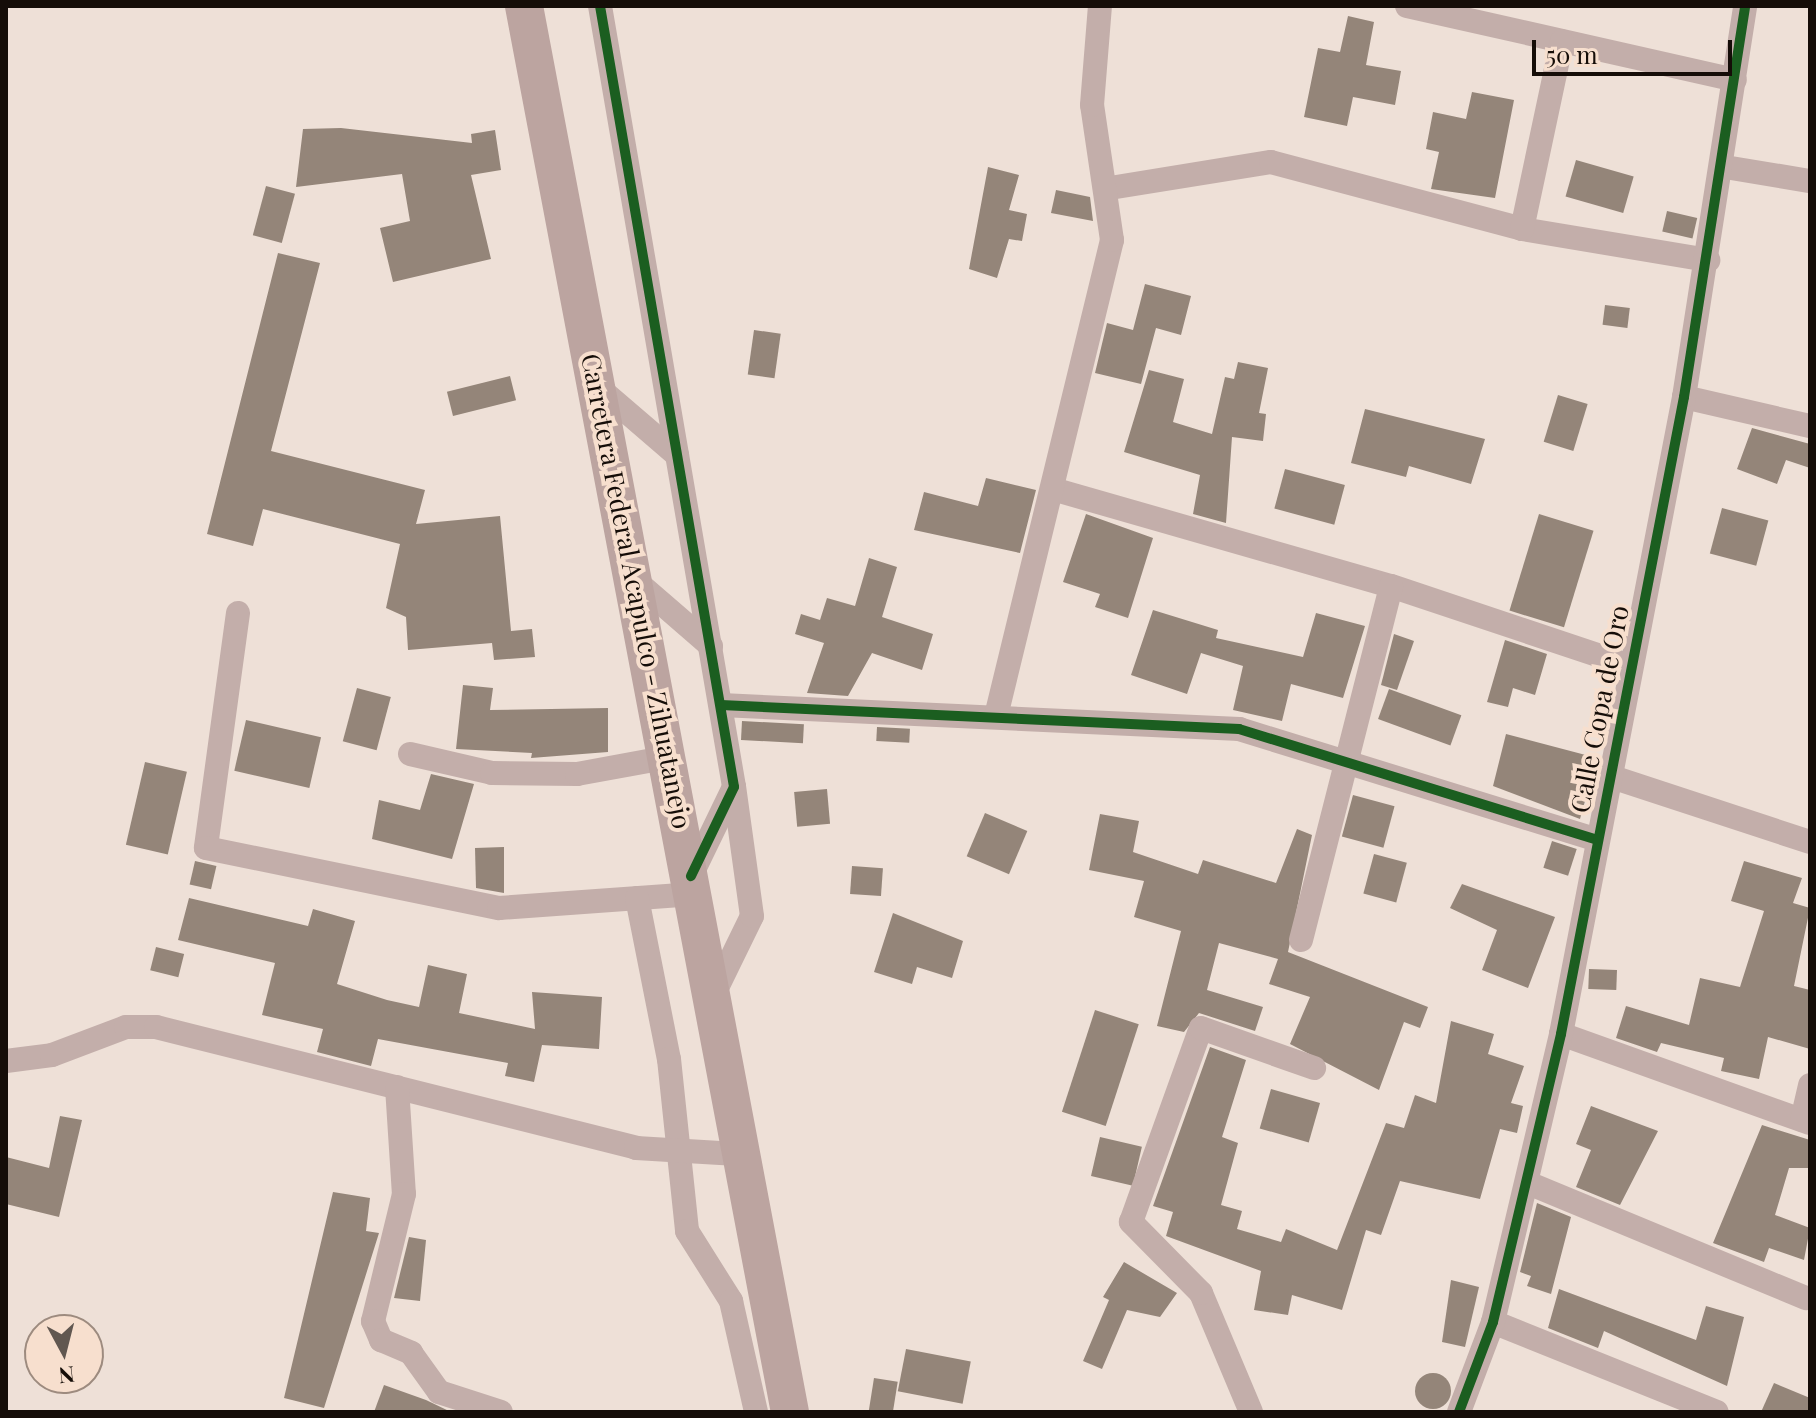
<!DOCTYPE html>
<html>
<head>
<meta charset="utf-8">
<style>
	body { margin:0 }
	#map { position:relative; width:1816px; height:1418px; overflow:hidden; background:#eee0d7; font-family:"Playfair Display",serif }
	div>[style] { position:absolute }
	[style*='--x'] { left:calc(var(--x)*1px); top:calc(var(--y)*1px); width:calc(var(--w)*1px); rotate:calc(var(--a)*1deg) }
	.building>* { inset:0; background:#948579; transform-origin:0 0 }
	.round { border-radius:50% }
	.minor>* { height:24px; margin:-12px; padding:0 12px; transform-origin:12px; border-radius:12px; background:#c3aeaa }
	.primary>* { height:38px; margin:-19px; padding:0 19px; transform-origin:19px; border-radius:19px; background:#bca4a0 }
	.cycleway>* { height:10px; margin:-5px; padding:0 5px; transform-origin:5px; border-radius:5px; background:#1b5e20 }
	span { translate:-50% -50%; white-space:nowrap; text-align:center; line-height:1.15; -webkit-text-stroke:8px #f7dfce; paint-order:stroke }
	.street-label { font-size:26px; color:#150d08 }
	.frame { position:absolute; inset:0; border:8px solid #150d08; pointer-events:none }
	.north { position:absolute; left:24px; top:1314px; width:80px; height:80px; box-sizing:border-box; background:#f7dfce; border:2px solid #9d8b7f; border-radius:50%; rotate:173deg; font-size:22px; font-weight:700; line-height:32px; text-align:center; color:#150d08 }
	.north::after { content:''; display:block; margin:auto; width:28px; height:36px; background:#615750; clip-path:polygon(50% 0,100% 100%,50% 72%,0 100%) }
	.scale { position:absolute; left:1532px; top:40px; width:200px; height:36px; box-sizing:border-box; border:4px solid #150d08; border-top:0; padding-left:10px; font-size:24px; line-height:28px; white-space:nowrap; color:#150d08; -webkit-text-stroke:6px #f7dfce; paint-order:stroke }
</style>
</head>
<body>
<div id="map">
	<div class="building">
		<div style="clip-path:polygon(1348px 16px,1374px 22px,1366px 65px,1401px 71px,1395px 105px,1353px 97px,1347px 126px,1304px 117px,1318px 48px,1340px 52px)"></div>
		<div style="clip-path:polygon(1472px 92px,1514px 100px,1495px 198px,1431px 189px,1439px 152px,1426px 149px,1433px 112px,1466px 119px)"></div>
		<div style="clip-path:polygon(341px 128px,472px 143px,471px 134px,495px 130px,501px 170px,471px 175px,491px 259px,393px 282px,380px 228px,410px 221px,402px 174px,296px 187px,303px 129px)"></div>
		<div style="left:1576px;top:160px;width:60px;height:38px;rotate:16deg"></div>
		<div style="clip-path:polygon(988px 167px,1019px 175px,1009px 210px,1027px 214px,1022px 241px,1009px 239px,997px 278px,969px 269px)"></div>
		<div style="left:266px;top:186px;width:30px;height:51px;rotate:15deg"></div>
		<div style="clip-path:polygon(1056px 190px,1090px 197px,1093px 221px,1051px 213px)"></div>
		<div style="left:1667px;top:211px;width:31px;height:21px;rotate:13deg"></div>
		<div style="clip-path:polygon(278px 253px,320px 263px,271px 451px,425px 490px,416px 524px,500px 516px,511px 631px,532px 629px,535px 657px,494px 660px,492px 643px,408px 650px,406px 617px,386px 608px,400px 544px,263px 509px,253px 546px,207px 534px)"></div>
		<div style="clip-path:polygon(1145px 284px,1191px 296px,1181px 335px,1156px 328px,1141px 384px,1095px 373px,1107px 323px,1133px 330px)"></div>
		<div style="left:1605px;top:305px;width:25px;height:20px;rotate:7deg"></div>
		<div style="left:754px;top:330px;width:27px;height:45px;rotate:8deg"></div>
		<div style="clip-path:polygon(1238px 362px,1268px 368px,1259px 413px,1266px 414px,1263px 441px,1232px 437px,1226px 523px,1193px 514px,1200px 475px,1124px 452px,1149px 370px,1184px 379px,1173px 422px,1212px 434px,1225px 377px,1234px 379px)"></div>
		<div style="left:510px;top:376px;width:25px;height:65px;rotate:76deg"></div>
		<div style="left:1558px;top:395px;width:31px;height:49px;rotate:17deg"></div>
		<div style="clip-path:polygon(1365px 409px,1485px 439px,1471px 484px,1409px 466px,1406px 477px,1351px 463px)"></div>
		<div style="clip-path:polygon(1752px 428px,1810px 444px,1810px 468px,1786px 460px,1777px 484px,1737px 469px)"></div>
		<div style="left:1285px;top:469px;width:62px;height:41px;rotate:15deg"></div>
		<div style="clip-path:polygon(986px 478px,1036px 490px,1020px 553px,914px 530px,924px 492px,978px 506px)"></div>
		<div style="left:1722px;top:508px;width:48px;height:47px;rotate:15deg"></div>
		<div style="clip-path:polygon(1086px 514px,1153px 538px,1128px 618px,1095px 607px,1100px 594px,1063px 582px)"></div>
		<div style="left:1539px;top:514px;width:57px;height:101px;rotate:17deg"></div>
		<div style="clip-path:polygon(869px 558px,897px 567px,882px 617px,933px 634px,922px 670px,872px 653px,848px 696px,807px 693px,824px 643px,795px 634px,801px 614px,820px 620px,827px 598px,855px 606px)"></div>
		<div style="clip-path:polygon(1153px 610px,1218px 630px,1216px 638px,1303px 657px,1316px 613px,1365px 626px,1343px 698px,1291px 684px,1282px 721px,1233px 710px,1243px 666px,1201px 653px,1187px 694px,1131px 675px)"></div>
		<div style="clip-path:polygon(1394px 634px,1414px 641px,1397px 690px,1381px 685px)"></div>
		<div style="clip-path:polygon(1505px 640px,1547px 654px,1535px 695px,1513px 688px,1508px 707px,1487px 702px)"></div>
		<div style="clip-path:polygon(463px 685px,493px 688px,490px 710px,608px 708px,608px 752px,531px 758px,532px 753px,456px 749px)"></div>
		<div style="left:357px;top:688px;width:35px;height:55px;rotate:15deg"></div>
		<div style="left:1389px;top:689px;width:77px;height:32px;rotate:20deg"></div>
		<div style="left:246px;top:720px;width:77px;height:52px;rotate:13deg"></div>
		<div style="left:742px;top:721px;width:62px;height:19px;rotate:3deg"></div>
		<div style="left:877px;top:727px;width:33px;height:14px;rotate:3deg"></div>
		<div style="clip-path:polygon(1506px 734px,1597px 758px,1580px 819px,1493px 786px)"></div>
		<div style="left:145px;top:762px;width:43px;height:85px;rotate:13deg"></div>
		<div style="clip-path:polygon(431px 774px,474px 784px,452px 859px,372px 839px,379px 800px,420px 810px)"></div>
		<div style="left:827px;top:789px;width:35px;height:33px;rotate:85deg"></div>
		<div style="left:1353px;top:795px;width:43px;height:43px;rotate:15deg"></div>
		<div style="left:985px;top:813px;width:46px;height:47px;rotate:23deg"></div>
		<div style="clip-path:polygon(1100px 814px,1139px 821px,1133px 852px,1198px 874px,1203px 860px,1276px 883px,1297px 829px,1312px 835px,1288px 952px,1428px 1007px,1420px 1028px,1404px 1022px,1379px 1090px,1290px 1044px,1310px 997px,1269px 984px,1278px 959px,1219px 943px,1207px 990px,1263px 1007px,1255px 1031px,1199px 1013px,1184px 1032px,1157px 1026px,1181px 931px,1134px 917px,1144px 881px,1089px 870px)"></div>
		<div style="left:1552px;top:841px;width:26px;height:28px;rotate:18deg"></div>
		<div style="clip-path:polygon(504px 847px,504px 893px,476px 888px,475px 848px)"></div>
		<div style="left:1374px;top:854px;width:34px;height:41px;rotate:15deg"></div>
		<div style="left:195px;top:861px;width:22px;height:24px;rotate:13deg"></div>
		<div style="clip-path:polygon(1744px 861px,1802px 878px,1793px 903px,1810px 908px,1794px 986px,1810px 990px,1810px 1049px,1768px 1037px,1759px 1079px,1721px 1071px,1724px 1058px,1661px 1043px,1657px 1052px,1616px 1038px,1626px 1006px,1689px 1025px,1700px 978px,1740px 987px,1764px 911px,1731px 901px)"></div>
		<div style="left:852px;top:866px;width:31px;height:28px;rotate:4deg"></div>
		<div style="clip-path:polygon(1462px 884px,1555px 917px,1528px 988px,1482px 970px,1497px 930px,1450px 908px)"></div>
		<div style="clip-path:polygon(189px 898px,308px 926px,313px 909px,355px 921px,337px 984px,387px 1000px,419px 1007px,428px 965px,467px 974px,459px 1013px,535px 1029px,532px 992px,602px 997px,599px 1049px,542px 1045px,534px 1082px,505px 1076px,508px 1063px,378px 1039px,371px 1066px,317px 1052px,323px 1029px,262px 1015px,275px 963px,178px 940px)"></div>
		<div style="clip-path:polygon(893px 913px,963px 941px,952px 978px,917px 967px,912px 984px,874px 972px)"></div>
		<div style="left:156px;top:947px;width:29px;height:24px;rotate:14deg"></div>
		<div style="left:1589px;top:969px;width:28px;height:20px;rotate:2deg"></div>
		<div style="left:1095px;top:1010px;width:46px;height:107px;rotate:18deg"></div>
		<div style="clip-path:polygon(1451px 1021px,1494px 1034px,1488px 1054px,1524px 1066px,1511px 1103px,1523px 1106px,1517px 1133px,1500px 1129px,1480px 1199px,1400px 1181px,1381px 1235px,1366px 1230px,1342px 1310px,1292px 1295px,1288px 1315px,1254px 1310px,1261px 1271px,1166px 1236px,1173px 1212px,1153px 1206px,1210px 1047px,1246px 1060px,1222px 1137px,1238px 1143px,1221px 1205px,1242px 1211px,1237px 1229px,1281px 1242px,1286px 1229px,1337px 1250px,1386px 1123px,1404px 1128px,1415px 1095px,1436px 1103px)"></div>
		<div style="left:1271px;top:1089px;width:51px;height:41px;rotate:16deg"></div>
		<div style="clip-path:polygon(1591px 1106px,1658px 1131px,1620px 1205px,1576px 1187px,1591px 1150px,1576px 1144px)"></div>
		<div style="clip-path:polygon(60px 1116px,82px 1120px,59px 1217px,6px 1204px,6px 1157px,49px 1168px)"></div>
		<div style="clip-path:polygon(1762px 1125px,1810px 1140px,1810px 1168px,1789px 1168px,1775px 1215px,1810px 1228px,1804px 1260px,1769px 1248px,1764px 1262px,1713px 1243px)"></div>
		<div style="left:1100px;top:1137px;width:43px;height:40px;rotate:13deg"></div>
		<div style="clip-path:polygon(333px 1192px,370px 1198px,366px 1231px,379px 1233px,324px 1408px,284px 1398px)"></div>
		<div style="clip-path:polygon(1537px 1203px,1571px 1217px,1551px 1294px,1527px 1286px,1531px 1276px,1520px 1272px)"></div>
		<div style="clip-path:polygon(409px 1237px,426px 1240px,420px 1301px,394px 1298px)"></div>
		<div style="clip-path:polygon(1124px 1262px,1177px 1293px,1160px 1317px,1127px 1310px,1102px 1369px,1083px 1361px,1109px 1300px,1103px 1297px)"></div>
		<div style="clip-path:polygon(1451px 1280px,1479px 1287px,1465px 1347px,1442px 1342px)"></div>
		<div style="clip-path:polygon(1559px 1289px,1696px 1340px,1706px 1306px,1744px 1317px,1727px 1386px,1604px 1331px,1598px 1348px,1548px 1328px)"></div>
		<div style="left:906px;top:1349px;width:66px;height:43px;rotate:11deg"></div>
		<div class="round" style="left:1415px;top:1373px;width:36px;height:36px"></div>
		<div style="left:874px;top:1378px;width:24px;height:34px;rotate:9deg"></div>
		<div style="clip-path:polygon(1774px 1383px,1810px 1398px,1810px 1412px,1761px 1412px)"></div>
		<div style="clip-path:polygon(384px 1385px,426px 1400px,451px 1412px,374px 1412px)"></div>
	</div>
	<div class="minor">
		<div style="--x:600;--y:6;--w:792;--a:80.26"></div>
		<div style="--x:734;--y:787;--w:99;--a:115.8"></div>
		<div style="--x:1407;--y:6;--w:336;--a:12.7"></div>
		<div style="--x:1725;--y:167;--w:86;--a:9.4"></div>
		<div style="--x:1110;--y:188;--w:163;--a:-9.2"></div>
		<div style="--x:1271;--y:162;--w:260;--a:14.9"></div>
		<div style="--x:1522;--y:229;--w:189;--a:9.5"></div>
		<div style="--x:1522;--y:229;--w:192;--a:-78"></div>
		<div style="--x:599;--y:388;--w:103;--a:40.7"></div>
		<div style="--x:1684;--y:397;--w:129;--a:13"></div>
		<div style="--x:1056;--y:490;--w:348;--a:16"></div>
		<div style="--x:1391;--y:586;--w:252;--a:18.5"></div>
		<div style="--x:637;--y:582;--w:98;--a:40.9"></div>
		<div style="--x:238;--y:613;--w:237;--a:97.8"></div>
		<div style="--x:206;--y:848;--w:299;--a:11.6"></div>
		<div style="--x:499;--y:908;--w:196;--a:-4.1"></div>
		<div style="--x:721;--y:705;--w:519;--a:2.65"></div>
		<div style="--x:1239;--y:729;--w:373;--a:17.2"></div>
		<div style="--x:996;--y:716;--w:490;--a:-76.3"></div>
		<div style="--x:1112;--y:240;--w:136;--a:-98.4"></div>
		<div style="--x:1092;--y:105;--w:99;--a:-85.4"></div>
		<div style="--x:410;--y:754;--w:84;--a:13"></div>
		<div style="--x:492;--y:773;--w:85;--a:0.7"></div>
		<div style="--x:577;--y:774;--w:95;--a:-10.4"></div>
		<div style="--x:1612;--y:777;--w:208;--a:18.2"></div>
		<div style="--x:637;--y:898;--w:164;--a:78.8"></div>
		<div style="--x:669;--y:1059;--w:173;--a:84"></div>
		<div style="--x:687;--y:1231;--w:83;--a:57.8"></div>
		<div style="--x:731;--y:1301;--w:114;--a:77.3"></div>
		<div style="--x:1301;--y:940;--w:365;--a:-75.7"></div>
		<div style="--x:711;--y:1000;--w:93;--a:-64"></div>
		<div style="--x:752;--y:916;--w:130;--a:-97.9"></div>
		<div style="--x:1561;--y:1034;--w:264;--a:19.7"></div>
		<div style="--x:6;--y:1061;--w:46;--a:-7.4"></div>
		<div style="--x:52;--y:1055;--w:79;--a:-20.7"></div>
		<div style="--x:126;--y:1027;--w:30;--a:0"></div>
		<div style="--x:156;--y:1027;--w:495;--a:14.1"></div>
		<div style="--x:636;--y:1148;--w:101;--a:3.4"></div>
		<div style="--x:397;--y:1087;--w:107;--a:86.3"></div>
		<div style="--x:404;--y:1194;--w:131;--a:103.7"></div>
		<div style="--x:373;--y:1321;--w:21;--a:67"></div>
		<div style="--x:381;--y:1340;--w:33;--a:23"></div>
		<div style="--x:411;--y:1353;--w:48;--a:54.3"></div>
		<div style="--x:439;--y:1392;--w:65;--a:17.9"></div>
		<div style="--x:1802;--y:1120;--w:36;--a:-77"></div>
		<div style="--x:1528;--y:1183;--w:301;--a:22.5"></div>
		<div style="--x:1493;--y:1322;--w:241;--a:21.9"></div>
		<div style="--x:1251;--y:1412;--w:129;--a:-112.8"></div>
		<div style="--x:1201;--y:1293;--w:100;--a:-134.6"></div>
		<div style="--x:1131;--y:1222;--w:206;--a:-70.2"></div>
		<div style="--x:1201;--y:1028;--w:120;--a:19.5"></div>
		<div style="--x:1459;--y:1412;--w:96;--a:-69.3"></div>
		<div style="--x:1493;--y:1322;--w:296;--a:-76.7"></div>
		<div style="--x:1561;--y:1034;--w:649;--a:-79.07"></div>
		<div style="--x:1684;--y:397;--w:396;--a:-81.1"></div>
	</div>
	<div class="primary">
		<div style="--x:524;--y:6;--w:1431;--a:79.29"></div>
	</div>
	<div class="cycleway">
		<div style="--x:600;--y:6;--w:792;--a:80.26"></div>
		<div style="--x:734;--y:787;--w:99;--a:115.8"></div>
		<div style="--x:721;--y:705;--w:519;--a:2.65"></div>
		<div style="--x:1239;--y:729;--w:373;--a:17.2"></div>
		<div style="--x:1459;--y:1412;--w:96;--a:-69.3"></div>
		<div style="--x:1493;--y:1322;--w:296;--a:-76.7"></div>
		<div style="--x:1561;--y:1034;--w:649;--a:-79.07"></div>
		<div style="--x:1684;--y:397;--w:396;--a:-81.1"></div>
	</div>
	<div class="street-label">
		<span style="left:637px;top:591px;rotate:79deg">Carretera Federal Acapulco - Zihuatanejo</span>
		<span style="left:1599px;top:709px;rotate:-79deg">Calle Copa de Oro</span>
	</div>
	<div class="frame"></div>
	<div class="north">N</div>
	<div class="scale">50 m</div>
</div>
</body>
</html>
